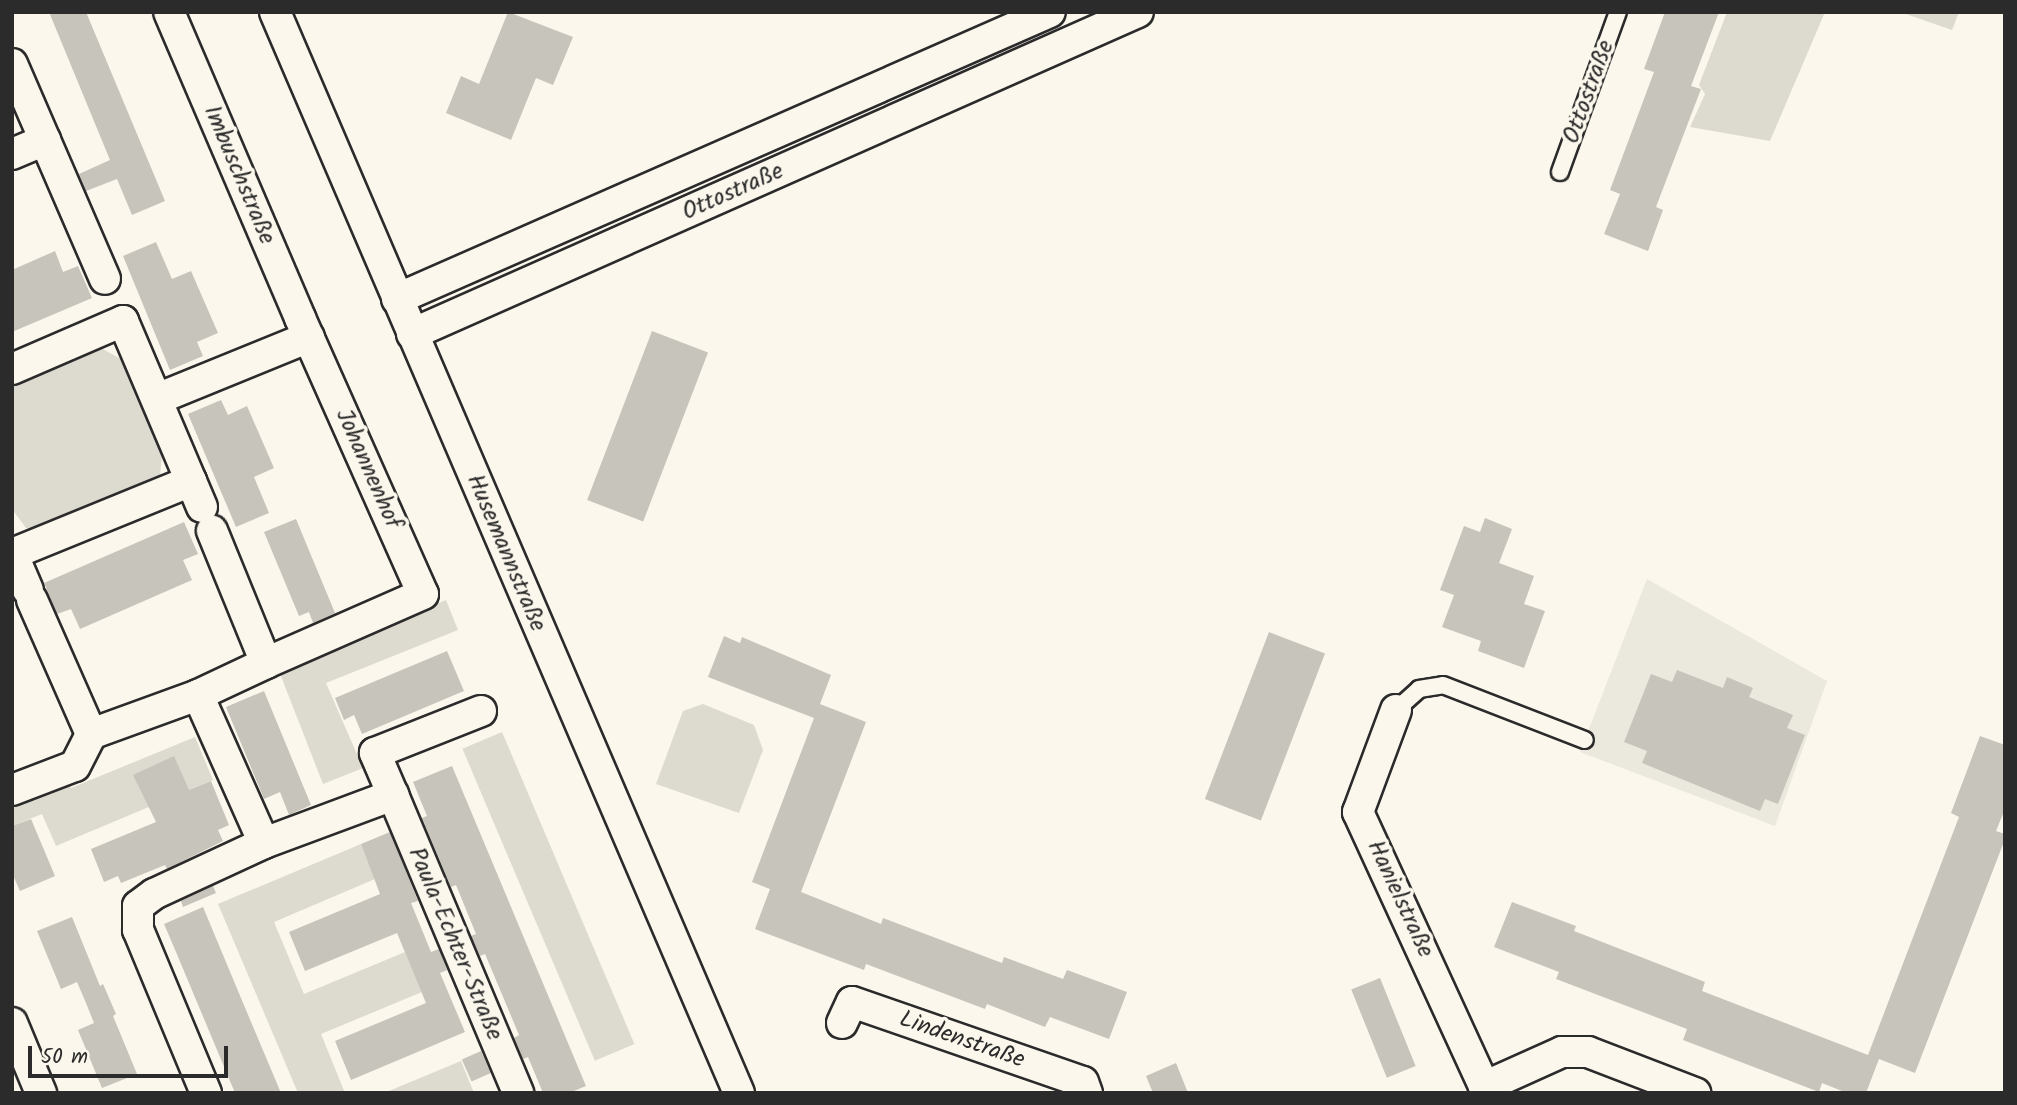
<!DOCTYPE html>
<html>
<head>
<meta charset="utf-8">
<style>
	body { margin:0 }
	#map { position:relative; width:2017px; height:1105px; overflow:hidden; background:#fbf7ec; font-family:Kalam,sans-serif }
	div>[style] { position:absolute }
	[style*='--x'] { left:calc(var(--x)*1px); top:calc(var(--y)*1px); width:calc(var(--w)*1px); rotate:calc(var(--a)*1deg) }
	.built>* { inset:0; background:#ebe8de }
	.green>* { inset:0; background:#dddad0; transform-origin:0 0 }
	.building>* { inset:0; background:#c7c4bc; transform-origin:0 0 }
	.roads { filter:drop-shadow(2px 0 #2b2b2b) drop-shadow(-2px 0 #2b2b2b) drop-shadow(0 2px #2b2b2b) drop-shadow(0 -2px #2b2b2b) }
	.service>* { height:16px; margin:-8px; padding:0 8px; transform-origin:8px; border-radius:8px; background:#fbf7ec }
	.minor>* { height:30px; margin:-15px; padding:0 15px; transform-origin:15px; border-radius:15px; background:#fbf7ec }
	span { translate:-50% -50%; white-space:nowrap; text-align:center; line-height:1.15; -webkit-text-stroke:7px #fbf7ec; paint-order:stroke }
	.street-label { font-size:24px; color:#2b2b2b }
	.frame { position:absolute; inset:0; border:14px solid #2b2b2b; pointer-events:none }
	.scale { position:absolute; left:28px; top:1046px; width:200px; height:32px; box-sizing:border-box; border:4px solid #2b2b2b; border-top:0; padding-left:9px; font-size:21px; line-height:24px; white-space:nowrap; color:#2b2b2b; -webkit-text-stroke:5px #fbf7ec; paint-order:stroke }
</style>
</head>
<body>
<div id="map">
	<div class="built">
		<div style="clip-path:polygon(1647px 579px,1827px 681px,1775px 826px,1580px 752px)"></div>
	</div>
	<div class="green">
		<div style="clip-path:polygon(1727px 12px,1825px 12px,1770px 141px,1690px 127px,1705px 94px,1699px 85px)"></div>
		<div style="clip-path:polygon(1900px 12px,1959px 12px,1952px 30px)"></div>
		<div style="clip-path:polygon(101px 348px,121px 359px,162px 456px,160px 476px,150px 487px,40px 531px,26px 528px,12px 509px,12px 386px,78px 355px)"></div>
		<div style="clip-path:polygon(446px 600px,458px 630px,326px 683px,363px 768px,323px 784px,277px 666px)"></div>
		<div style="clip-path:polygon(703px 704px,754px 725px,763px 750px,739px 813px,656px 784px,683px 711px)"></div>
		<div style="left:502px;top:732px;width:339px;height:43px;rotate:67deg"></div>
		<div style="clip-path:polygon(195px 737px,213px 780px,56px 846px,42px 814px,12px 826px,12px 804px,67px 781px,71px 788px)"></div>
		<div style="clip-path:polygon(361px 844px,375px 879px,274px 922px,304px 994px,405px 952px,422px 992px,321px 1034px,345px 1093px,298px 1093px,218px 904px)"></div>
		<div style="clip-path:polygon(461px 1061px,474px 1093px,384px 1093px)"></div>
	</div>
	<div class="building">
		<div style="clip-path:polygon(49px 12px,86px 12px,165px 201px,132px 215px,117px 179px,86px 191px,79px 174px,110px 160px)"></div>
		<div style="clip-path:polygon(508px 12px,573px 37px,553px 85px,536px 78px,511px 140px,446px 113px,461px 76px,479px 84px)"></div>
		<div style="clip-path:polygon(1665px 12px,1719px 12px,1691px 86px,1701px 89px,1656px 207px,1663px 210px,1648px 251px,1604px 234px,1620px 194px,1610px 190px,1654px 72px,1644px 69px)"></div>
		<div style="clip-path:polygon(156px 242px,172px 279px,191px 271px,218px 333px,197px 342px,203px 356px,170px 370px,123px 256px)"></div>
		<div style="clip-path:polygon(55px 251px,63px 272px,78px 266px,92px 298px,12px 332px,12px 270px)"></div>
		<div style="left:652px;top:331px;width:60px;height:181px;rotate:21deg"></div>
		<div style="clip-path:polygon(221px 400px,228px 415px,247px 406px,274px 468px,254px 477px,269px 513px,236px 527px,188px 414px)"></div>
		<div style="clip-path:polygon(1485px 518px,1512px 529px,1499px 563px,1534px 576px,1524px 604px,1545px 611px,1524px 668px,1478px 651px,1481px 641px,1442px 627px,1454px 595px,1440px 590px,1464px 526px,1480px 532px)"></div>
		<div style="clip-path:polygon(296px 519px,335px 613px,313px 623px,309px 612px,299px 616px,264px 532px)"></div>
		<div style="clip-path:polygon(184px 522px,198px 554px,183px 560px,192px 580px,80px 629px,71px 609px,57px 614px,44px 583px)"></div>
		<div style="left:1269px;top:632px;width:60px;height:179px;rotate:21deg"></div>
		<div style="clip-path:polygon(724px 636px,740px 643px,742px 637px,831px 675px,820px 704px,866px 722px,801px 892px,881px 924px,883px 918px,1002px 963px,1004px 957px,1063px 979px,1067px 970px,1127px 992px,1109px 1039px,1050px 1017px,1045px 1027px,987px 1004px,985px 1009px,866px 964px,864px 970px,755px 929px,770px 889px,752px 882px,814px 718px,708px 677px)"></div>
		<div style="clip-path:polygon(447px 651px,464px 691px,362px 734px,354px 715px,344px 720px,335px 698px)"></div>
		<div style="clip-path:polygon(1677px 670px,1723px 688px,1727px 677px,1753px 688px,1749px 697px,1793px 715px,1787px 728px,1805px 735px,1778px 804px,1765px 799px,1760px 811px,1642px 763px,1647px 751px,1624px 742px,1651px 674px,1672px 682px)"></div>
		<div style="clip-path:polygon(264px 691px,311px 805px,289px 815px,280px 792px,264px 799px,226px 707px)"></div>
		<div style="clip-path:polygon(1980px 736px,2005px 745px,2005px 809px,1996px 831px,2005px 834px,2005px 839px,1915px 1073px,1879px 1059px,1866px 1093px,1847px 1093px,1822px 1083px,1819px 1092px,1683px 1040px,1687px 1029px,1556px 979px,1559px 972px,1494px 947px,1512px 902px,1576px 926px,1574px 931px,1705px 982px,1702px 991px,1868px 1055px,1959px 817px,1951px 813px)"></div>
		<div style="clip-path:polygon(174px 756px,189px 790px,211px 781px,229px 825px,218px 830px,223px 841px,167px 869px,165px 865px,121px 883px,118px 876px,104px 882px,91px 849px,156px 822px,133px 775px)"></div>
		<div style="clip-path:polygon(452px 766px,586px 1086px,569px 1093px,543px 1093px,528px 1057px,523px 1059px,514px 1038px,519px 1035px,485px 954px,480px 956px,471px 936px,476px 934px,456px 885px,451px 887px,422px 818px,427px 816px,413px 782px)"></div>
		<div style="clip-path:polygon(31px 819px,55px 876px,20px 891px,12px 873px,12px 826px)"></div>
		<div style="clip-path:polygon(390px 832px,418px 901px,411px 903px,431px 952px,439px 949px,447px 970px,440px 973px,465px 1032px,351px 1080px,335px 1041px,426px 1003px,397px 933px,305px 971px,289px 932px,380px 894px,361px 844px)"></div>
		<div style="clip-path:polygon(213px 886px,216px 893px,183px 907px,181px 901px)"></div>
		<div style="clip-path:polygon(203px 907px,246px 1010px,281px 1093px,235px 1093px,176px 952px,164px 924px)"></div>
		<div style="clip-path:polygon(72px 917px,100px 986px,103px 984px,116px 1014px,113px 1016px,137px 1074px,102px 1088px,78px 1030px,94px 1023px,86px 1003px,77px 982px,61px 989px,37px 931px)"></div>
		<div style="left:1380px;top:978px;width:95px;height:31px;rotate:68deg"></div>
		<div style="left:481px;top:1051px;width:24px;height:21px;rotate:66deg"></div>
		<div style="clip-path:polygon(1176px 1063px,1188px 1093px,1153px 1093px,1146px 1076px)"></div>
	</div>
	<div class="roads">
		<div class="service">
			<div style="--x:1560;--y:172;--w:170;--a:-70.1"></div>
			<div style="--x:1396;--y:710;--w:31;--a:-42"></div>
			<div style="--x:1419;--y:689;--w:24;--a:-9"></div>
			<div style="--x:1443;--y:685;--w:152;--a:21.2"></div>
		</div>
		<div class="minor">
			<div style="--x:169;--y:12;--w:333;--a:66.8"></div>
			<div style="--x:300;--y:318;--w:302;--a:66"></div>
			<div style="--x:423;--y:594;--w:171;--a:156.3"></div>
			<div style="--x:275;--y:12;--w:1176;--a:66.77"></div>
			<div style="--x:12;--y:64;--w:234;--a:66.6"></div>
			<div style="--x:12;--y:154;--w:36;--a:-23"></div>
			<div style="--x:397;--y:299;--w:713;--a:-23.73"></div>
			<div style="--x:412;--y:334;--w:794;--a:-23.92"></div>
			<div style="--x:12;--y:369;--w:121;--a:-23.4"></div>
			<div style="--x:123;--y:321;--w:174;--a:67"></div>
			<div style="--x:191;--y:481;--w:193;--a:157.8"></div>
			<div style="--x:157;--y:399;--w:164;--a:-22.2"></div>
			<div style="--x:191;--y:481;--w:28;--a:67"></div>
			<div style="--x:13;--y:555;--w:38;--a:67"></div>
			<div style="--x:32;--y:600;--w:146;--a:66.2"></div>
			<div style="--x:198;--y:695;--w:162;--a:66"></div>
			<div style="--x:1396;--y:710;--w:109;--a:110.4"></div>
			<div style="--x:1358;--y:812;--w:309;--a:65.3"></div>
			<div style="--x:12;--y:790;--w:67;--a:-20.9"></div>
			<div style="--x:75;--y:766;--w:36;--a:-63"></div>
			<div style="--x:91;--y:734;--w:114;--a:-20"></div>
			<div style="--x:198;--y:695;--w:75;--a:-25.2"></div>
			<div style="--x:266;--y:663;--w:143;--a:-112.2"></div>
			<div style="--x:393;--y:795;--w:46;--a:-113.2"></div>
			<div style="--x:375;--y:753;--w:114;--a:-21.6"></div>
			<div style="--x:12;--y:1023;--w:76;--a:67.5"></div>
			<div style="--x:842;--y:1023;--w:23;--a:-65"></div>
			<div style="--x:852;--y:1002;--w:244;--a:19.1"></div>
			<div style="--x:1083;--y:1082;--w:12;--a:70"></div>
			<div style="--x:1484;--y:1087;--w:85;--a:-24.2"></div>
			<div style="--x:1562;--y:1052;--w:26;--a:0"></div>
			<div style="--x:1588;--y:1052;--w:115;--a:21"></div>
			<div style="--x:206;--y:1093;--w:177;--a:-112.6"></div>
			<div style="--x:138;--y:930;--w:24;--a:-90"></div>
			<div style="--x:138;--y:906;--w:20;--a:-37"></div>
			<div style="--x:154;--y:894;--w:121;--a:-24.9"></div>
			<div style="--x:264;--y:843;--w:138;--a:-20.4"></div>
			<div style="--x:393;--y:795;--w:323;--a:67.2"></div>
		</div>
	</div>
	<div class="street-label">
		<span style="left:1589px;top:92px;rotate:-70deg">Ottostraße</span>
		<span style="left:239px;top:175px;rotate:67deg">Imbuschstraße</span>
		<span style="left:733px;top:192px;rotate:-24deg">Ottostraße</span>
		<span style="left:368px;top:469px;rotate:66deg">Johannenhof</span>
		<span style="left:506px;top:553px;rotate:67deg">Husemannstraße</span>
		<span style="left:1400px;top:899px;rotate:65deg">Hanielstraße</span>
		<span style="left:455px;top:944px;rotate:67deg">Paula-Echter-Straße</span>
		<span style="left:962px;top:1040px;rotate:19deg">Lindenstraße</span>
	</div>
	<div class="frame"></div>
	<div class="scale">50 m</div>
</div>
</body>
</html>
